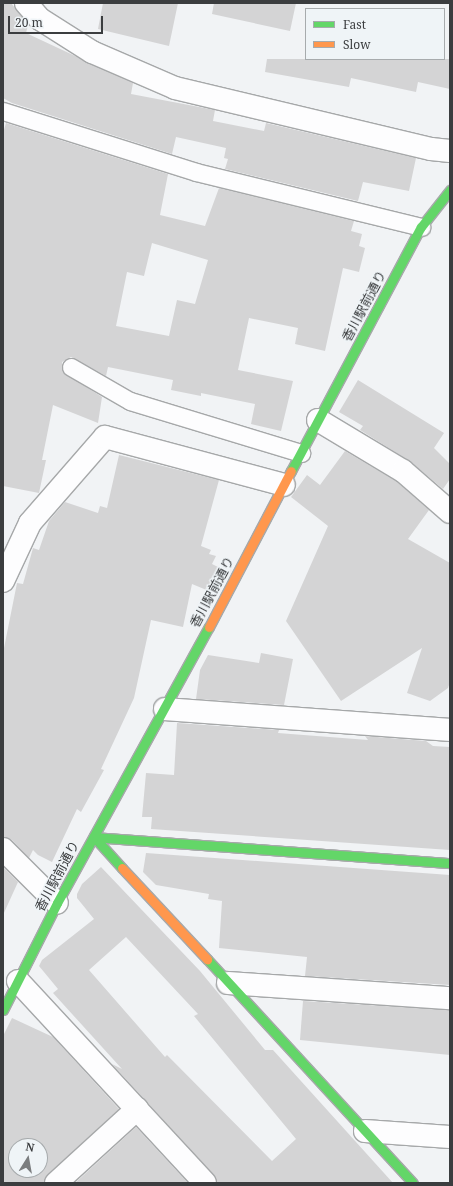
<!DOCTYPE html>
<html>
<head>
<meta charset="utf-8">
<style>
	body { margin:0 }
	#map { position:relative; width:453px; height:1186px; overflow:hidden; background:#f1f3f5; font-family:"Noto Serif","Noto Sans JP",serif }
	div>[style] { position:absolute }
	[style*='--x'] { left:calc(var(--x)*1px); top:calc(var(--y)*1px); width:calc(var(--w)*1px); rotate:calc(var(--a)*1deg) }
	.building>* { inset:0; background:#d4d4d5 }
	.roads { filter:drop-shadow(1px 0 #a6a8a9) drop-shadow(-1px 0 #a6a8a9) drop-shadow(0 1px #a6a8a9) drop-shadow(0 -1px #a6a8a9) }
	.lane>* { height:17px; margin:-8.5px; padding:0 8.5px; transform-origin:8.5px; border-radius:8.5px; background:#fdfdfe }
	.street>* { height:22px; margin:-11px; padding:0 11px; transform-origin:11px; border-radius:11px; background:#fdfdfe }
	.fast>* { height:9px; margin:-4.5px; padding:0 4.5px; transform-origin:4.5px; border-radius:4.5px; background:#63d668 }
	.slow>* { height:9px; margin:-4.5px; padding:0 4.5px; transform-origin:4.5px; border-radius:4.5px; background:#ff974d }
	span { translate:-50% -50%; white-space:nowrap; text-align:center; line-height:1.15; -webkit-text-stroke:3px #eff4f7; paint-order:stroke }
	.street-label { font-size:13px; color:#3b3d3f }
	.frame { position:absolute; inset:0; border:4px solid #3b3d3f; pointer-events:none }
	.legend { position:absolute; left:305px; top:8px; width:140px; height:52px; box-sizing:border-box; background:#eff4f7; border:1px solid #a7abad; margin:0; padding:5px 7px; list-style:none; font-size:12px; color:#3b3d3f }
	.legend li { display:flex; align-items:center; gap:8px; height:20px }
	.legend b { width:20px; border:1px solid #a7abad }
	.north { position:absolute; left:8px; top:1138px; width:40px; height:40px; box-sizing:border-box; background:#eff4f7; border:1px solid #a7abad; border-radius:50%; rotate:11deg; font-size:11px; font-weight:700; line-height:16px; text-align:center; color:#3b3d3f }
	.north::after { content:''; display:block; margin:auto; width:14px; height:18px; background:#7b7d7f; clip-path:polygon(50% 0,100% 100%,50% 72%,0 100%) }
	.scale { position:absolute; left:8px; top:16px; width:95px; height:18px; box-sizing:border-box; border:2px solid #3b3d3f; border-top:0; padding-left:5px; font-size:12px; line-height:14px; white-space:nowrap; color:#3b3d3f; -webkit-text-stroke:3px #eff4f7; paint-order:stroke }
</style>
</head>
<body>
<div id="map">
	<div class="building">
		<div style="clip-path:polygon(3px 3px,11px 3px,28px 25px,26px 33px,133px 83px,131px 94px,215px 110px,213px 121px,264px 131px,266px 123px,416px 158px,409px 191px,363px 182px,358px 201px,225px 169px,228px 159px,224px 158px,226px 148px,176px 137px,172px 154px,12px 103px,3px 98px)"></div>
		<div style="clip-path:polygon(103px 3px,178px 3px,169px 46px,98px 29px)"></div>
		<div style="clip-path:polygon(214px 3px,296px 3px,290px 31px,212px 14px)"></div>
		<div style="clip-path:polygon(267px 59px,450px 59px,450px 89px,418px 82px,416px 92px,351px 78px,349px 87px,265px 72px)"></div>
		<div style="clip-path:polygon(evenodd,6px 123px,168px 174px,160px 215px,205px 226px,219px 188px,354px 221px,351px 231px,362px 234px,359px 246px,365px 248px,359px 272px,343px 268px,325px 351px,295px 344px,298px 328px,249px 318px,238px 370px,293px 381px,281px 431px,251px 424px,255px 404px,201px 393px,201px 396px,171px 390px,173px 380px,108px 367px,106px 376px,71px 357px,62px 362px,63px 372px,102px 397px,98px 423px,53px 405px,42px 460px,46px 460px,39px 493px,3px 486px,3px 133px,6px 123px,152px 243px,208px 260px,195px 304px,177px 300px,169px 336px,116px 326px,127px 272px,144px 276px,152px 243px)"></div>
		<div style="clip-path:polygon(358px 380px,444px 433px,434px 448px,450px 464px,450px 479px,443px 489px,411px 462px,360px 430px,363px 426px,339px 412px)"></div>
		<div style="clip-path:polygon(345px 451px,396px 481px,429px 510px,408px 539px,450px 563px,450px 682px,448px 688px,430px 701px,407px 693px,422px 648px,341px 701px,286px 621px,328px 526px,291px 497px,307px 475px,320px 485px)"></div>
		<div style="clip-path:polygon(119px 455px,219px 480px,201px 546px,211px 550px,209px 554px,216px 556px,212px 564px,218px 567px,209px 591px,192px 584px,183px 627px,151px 620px,134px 698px,101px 769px,104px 770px,81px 812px,77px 809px,52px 862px,38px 855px,33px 850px,29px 858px,12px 840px,3px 837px,3px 653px,17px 583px,23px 584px,33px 548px,39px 550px,49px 521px,65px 502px,98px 513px,100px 506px,107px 508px)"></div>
		<div style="clip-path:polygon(261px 653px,293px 659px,284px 705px,196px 699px,200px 670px,208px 655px,259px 663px)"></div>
		<div style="clip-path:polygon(177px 723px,279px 730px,278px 733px,368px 740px,365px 736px,426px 741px,433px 746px,450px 747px,450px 850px,151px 829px,152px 817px,142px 817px,146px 773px,174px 775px)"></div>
		<div style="clip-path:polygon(146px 853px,450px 875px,450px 985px,305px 976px,307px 957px,219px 948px,222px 901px,208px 899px,209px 894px,156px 885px,143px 872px)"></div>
		<div style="clip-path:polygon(3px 867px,18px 882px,3px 915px)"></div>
		<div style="clip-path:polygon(evenodd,101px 867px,200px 971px,265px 1050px,273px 1050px,393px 1183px,217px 1183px,214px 1175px,112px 1064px,122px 1069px,53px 993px,58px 989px,39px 966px,42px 960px,94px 919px,77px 898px,77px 894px,82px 884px,101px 867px,126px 937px,198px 1014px,194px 1016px,296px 1139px,272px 1161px,167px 1055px,165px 1057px,89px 970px,126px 937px)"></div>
		<div style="clip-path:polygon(303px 1001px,450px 1010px,450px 1055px,300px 1040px)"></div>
		<div style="clip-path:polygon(evenodd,12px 1018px,53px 1037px,119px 1109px,48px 1174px,44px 1183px,3px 1183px,3px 1036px,12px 1018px,16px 1146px,40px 1146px,40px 1170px,16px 1170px,16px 1146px)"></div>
		<div style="clip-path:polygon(136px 1127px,188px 1183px,75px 1183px)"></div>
	</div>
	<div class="roads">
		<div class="lane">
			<div style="--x:3;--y:111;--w:202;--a:17.5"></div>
			<div style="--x:196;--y:172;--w:232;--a:13.7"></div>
			<div style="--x:71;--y:367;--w:68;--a:30"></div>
			<div style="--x:130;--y:401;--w:179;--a:16.9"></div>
		</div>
		<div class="street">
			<div style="--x:26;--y:3;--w:21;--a:49"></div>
			<div style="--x:40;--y:19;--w:62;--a:32.4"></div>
			<div style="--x:92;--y:52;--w:90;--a:23.4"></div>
			<div style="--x:175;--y:88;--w:263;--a:13.4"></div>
			<div style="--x:431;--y:149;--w:19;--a:6"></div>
			<div style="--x:318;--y:420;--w:99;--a:31"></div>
			<div style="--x:403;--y:471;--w:62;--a:41.1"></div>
			<div style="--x:3;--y:581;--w:64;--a:-65"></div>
			<div style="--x:30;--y:523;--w:114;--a:-48.9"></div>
			<div style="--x:105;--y:437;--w:185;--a:15"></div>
			<div style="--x:165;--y:709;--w:286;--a:4.2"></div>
			<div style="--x:3;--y:849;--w:76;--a:45"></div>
			<div style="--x:18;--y:981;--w:275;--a:47.2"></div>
			<div style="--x:228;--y:983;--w:223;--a:3.9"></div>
			<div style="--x:365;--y:1131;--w:85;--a:4"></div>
			<div style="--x:56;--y:1183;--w:110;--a:-42.4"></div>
		</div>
		<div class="fast">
			<div style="--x:291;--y:471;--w:276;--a:-62"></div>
			<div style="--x:421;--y:227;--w:47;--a:-51.9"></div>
			<div style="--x:122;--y:868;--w:42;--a:-132.1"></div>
			<div style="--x:94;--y:837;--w:357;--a:4.2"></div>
			<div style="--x:207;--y:959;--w:304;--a:47.4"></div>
			<div style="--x:3;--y:1010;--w:120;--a:-63.2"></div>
			<div style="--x:57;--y:903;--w:315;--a:-61.2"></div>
		</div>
		<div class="slow">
			<div style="--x:209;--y:627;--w:176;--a:-62.3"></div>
			<div style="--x:122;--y:868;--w:125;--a:47"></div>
		</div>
	</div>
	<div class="street-label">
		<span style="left:364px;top:306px;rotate:-62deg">香川駅前通り</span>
		<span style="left:212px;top:592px;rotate:-62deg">香川駅前通り</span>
		<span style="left:57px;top:876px;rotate:-62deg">香川駅前通り</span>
	</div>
	<div class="frame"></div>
	<ul class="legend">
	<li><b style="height:5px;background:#63d668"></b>Fast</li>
	<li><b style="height:5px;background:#ff974d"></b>Slow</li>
	</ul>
	<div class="north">N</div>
	<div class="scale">20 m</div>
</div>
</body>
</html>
